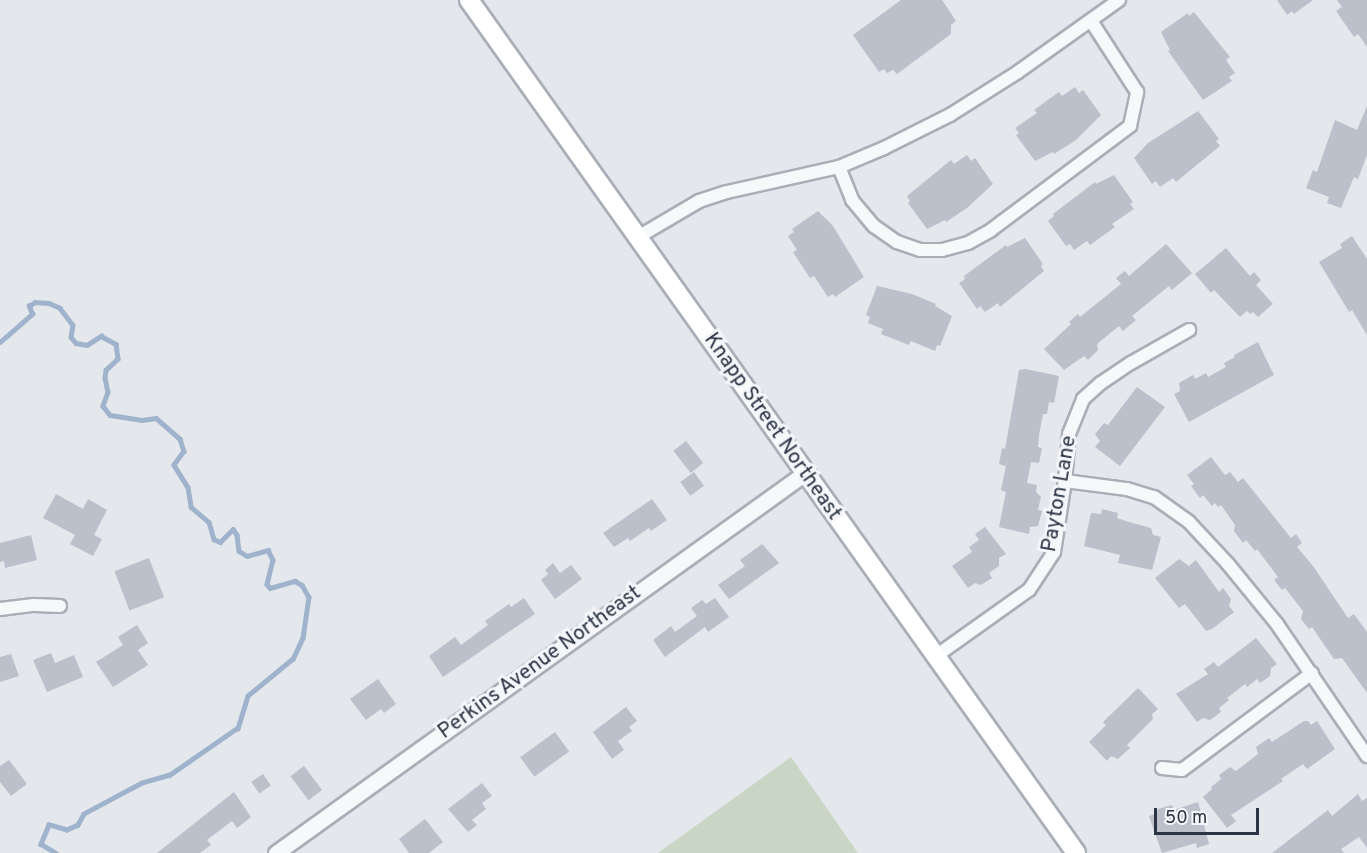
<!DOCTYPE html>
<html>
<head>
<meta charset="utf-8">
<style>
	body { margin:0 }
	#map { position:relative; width:1367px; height:853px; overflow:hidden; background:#e4e7ec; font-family:Overpass,sans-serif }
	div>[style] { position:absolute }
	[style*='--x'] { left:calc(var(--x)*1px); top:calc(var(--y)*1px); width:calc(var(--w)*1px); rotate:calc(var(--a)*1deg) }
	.green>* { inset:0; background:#c9d6c5 }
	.stream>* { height:4.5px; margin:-2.25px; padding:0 2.25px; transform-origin:2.25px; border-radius:2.25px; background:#9fb4cc }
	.building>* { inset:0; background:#bbc0ca; transform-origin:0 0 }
	.roads { filter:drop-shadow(2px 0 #a9aeb7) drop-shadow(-2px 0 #a9aeb7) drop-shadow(0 2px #a9aeb7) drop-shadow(0 -2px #a9aeb7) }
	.minor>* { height:12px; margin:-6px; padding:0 6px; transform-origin:6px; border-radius:6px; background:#f7f8fa }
	.tertiary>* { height:15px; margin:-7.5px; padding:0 7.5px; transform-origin:7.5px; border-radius:7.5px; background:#f7f8fa }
	.secondary>* { height:18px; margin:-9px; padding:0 9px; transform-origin:9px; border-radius:9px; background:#fff }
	span { translate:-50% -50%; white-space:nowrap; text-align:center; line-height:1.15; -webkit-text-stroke:6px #f4f6f9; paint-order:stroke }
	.street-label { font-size:21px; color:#2b3445 }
	.scale { position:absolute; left:1154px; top:808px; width:105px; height:27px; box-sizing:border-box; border:3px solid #2b3445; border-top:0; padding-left:8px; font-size:18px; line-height:21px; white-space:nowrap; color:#2b3445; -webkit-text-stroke:4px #f4f6f9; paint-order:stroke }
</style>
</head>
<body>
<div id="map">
	<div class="green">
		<div style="clip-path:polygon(791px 757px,858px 853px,658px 853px)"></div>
	</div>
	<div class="stream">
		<div style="--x:0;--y:342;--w:43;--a:-41.2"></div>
		<div style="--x:32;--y:314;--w:9;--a:-111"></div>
		<div style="--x:29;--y:306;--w:7;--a:-34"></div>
		<div style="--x:35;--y:302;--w:14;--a:4"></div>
		<div style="--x:49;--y:303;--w:12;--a:24"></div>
		<div style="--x:60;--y:308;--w:21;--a:53"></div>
		<div style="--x:73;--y:325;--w:12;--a:99"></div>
		<div style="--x:71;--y:337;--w:8;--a:50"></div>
		<div style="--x:76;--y:343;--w:11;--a:10"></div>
		<div style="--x:87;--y:345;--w:17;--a:-33"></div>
		<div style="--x:101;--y:336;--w:17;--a:28"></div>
		<div style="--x:116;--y:344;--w:15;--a:82"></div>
		<div style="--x:118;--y:359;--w:16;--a:137"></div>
		<div style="--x:106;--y:370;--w:8;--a:97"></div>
		<div style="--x:105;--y:378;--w:14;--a:78"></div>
		<div style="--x:108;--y:392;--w:15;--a:110"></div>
		<div style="--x:103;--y:406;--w:11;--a:52"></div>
		<div style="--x:110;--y:415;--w:32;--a:9"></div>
		<div style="--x:142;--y:420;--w:14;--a:-8"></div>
		<div style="--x:156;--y:418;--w:32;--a:41"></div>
		<div style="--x:180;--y:439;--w:13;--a:72"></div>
		<div style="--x:184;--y:451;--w:17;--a:126"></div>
		<div style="--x:174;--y:465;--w:26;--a:58"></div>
		<div style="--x:188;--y:487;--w:20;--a:81"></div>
		<div style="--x:191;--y:507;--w:23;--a:40"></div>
		<div style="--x:209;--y:522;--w:18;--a:74"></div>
		<div style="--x:214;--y:539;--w:7;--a:27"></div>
		<div style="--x:220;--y:542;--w:18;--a:-45"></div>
		<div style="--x:233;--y:529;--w:7;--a:56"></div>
		<div style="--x:237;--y:535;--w:16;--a:83"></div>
		<div style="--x:239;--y:551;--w:9;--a:32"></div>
		<div style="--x:247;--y:556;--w:22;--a:-16"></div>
		<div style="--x:268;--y:550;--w:11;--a:63"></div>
		<div style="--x:273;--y:560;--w:25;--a:104"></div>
		<div style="--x:267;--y:584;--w:5;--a:53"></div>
		<div style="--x:270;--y:588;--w:26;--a:-16"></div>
		<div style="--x:295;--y:581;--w:8;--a:30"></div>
		<div style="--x:302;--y:585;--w:14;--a:60"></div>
		<div style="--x:309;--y:597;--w:41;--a:98.3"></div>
		<div style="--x:303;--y:638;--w:23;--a:115"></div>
		<div style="--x:293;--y:659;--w:58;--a:140.6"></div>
		<div style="--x:248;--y:696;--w:34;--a:107"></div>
		<div style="--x:238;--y:728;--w:83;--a:145.3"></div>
		<div style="--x:170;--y:775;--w:29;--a:164"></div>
		<div style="--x:142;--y:783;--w:66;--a:151.9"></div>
		<div style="--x:84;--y:814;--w:13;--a:119"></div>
		<div style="--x:78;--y:825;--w:12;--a:156"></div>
		<div style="--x:67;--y:830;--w:19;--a:-164"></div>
		<div style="--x:49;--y:825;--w:21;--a:113"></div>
		<div style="--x:41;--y:844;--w:17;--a:31"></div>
	</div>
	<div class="building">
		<div style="clip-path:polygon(901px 0,942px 0,956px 21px,951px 25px,951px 34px,897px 74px,893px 70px,887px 73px,884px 69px,879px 72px,853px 35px)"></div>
		<div style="clip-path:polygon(1277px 0,1313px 0,1294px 14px,1292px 11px,1287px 15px)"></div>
		<div style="clip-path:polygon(1337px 0,1367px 0,1367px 47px,1358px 34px,1354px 37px,1336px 11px,1342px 7px)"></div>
		<div style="clip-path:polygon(1194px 12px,1230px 57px,1226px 60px,1235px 73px,1229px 77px,1232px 81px,1203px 100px,1168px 51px,1170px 50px,1161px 32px,1188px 13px,1189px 16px)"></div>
		<div style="clip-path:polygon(1075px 87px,1079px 93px,1083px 90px,1101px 115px,1076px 140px,1054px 154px,1053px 152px,1035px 161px,1016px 135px,1019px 133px,1015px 128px,1037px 113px,1034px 110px,1059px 92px,1062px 96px)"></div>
		<div style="clip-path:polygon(1367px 106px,1367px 155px,1358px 179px,1354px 177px,1341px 208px,1327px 203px,1329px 197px,1306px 188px,1313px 170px,1317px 172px,1335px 120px,1357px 130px)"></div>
		<div style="clip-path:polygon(1198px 111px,1219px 139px,1216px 141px,1220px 146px,1176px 182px,1173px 178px,1160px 187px,1156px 181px,1152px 184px,1134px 158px,1148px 143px)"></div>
		<div style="clip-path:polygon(967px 155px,971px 161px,975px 158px,993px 184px,967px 208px,946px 222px,945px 220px,927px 229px,908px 203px,910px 201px,907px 196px,951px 160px,954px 164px)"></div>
		<div style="clip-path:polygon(1114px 175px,1133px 202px,1130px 204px,1134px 209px,1112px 224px,1115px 227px,1090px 245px,1087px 241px,1074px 250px,1070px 244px,1066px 246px,1048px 221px,1054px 216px,1053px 214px,1095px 182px,1096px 184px)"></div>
		<div style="clip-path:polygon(818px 211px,833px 226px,864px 277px,835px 297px,833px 294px,828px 297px,814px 276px,810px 278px,793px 252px,797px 250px,788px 236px,794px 232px,792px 229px)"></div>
		<div style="clip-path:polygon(1352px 236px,1367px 259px,1367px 335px,1352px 310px,1349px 312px,1319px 262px,1342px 248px,1340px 244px)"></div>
		<div style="clip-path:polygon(1025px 238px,1043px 264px,1041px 266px,1044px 271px,1000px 307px,998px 303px,985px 312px,980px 306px,977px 309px,959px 283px,965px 279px,964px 276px,1006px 245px,1007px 247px)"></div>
		<div style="clip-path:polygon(1166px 244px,1192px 273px,1172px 290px,1169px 286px,1132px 316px,1136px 320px,1123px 331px,1119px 326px,1097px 344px,1098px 350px,1088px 360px,1084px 356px,1064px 370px,1044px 349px,1071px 324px,1069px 322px,1078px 314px,1080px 317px,1121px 284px,1116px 278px,1125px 271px,1129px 276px)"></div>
		<div style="clip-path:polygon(1226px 248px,1250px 276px,1254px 272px,1261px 280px,1256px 285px,1273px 304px,1258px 317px,1253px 312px,1250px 314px,1247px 311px,1240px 317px,1214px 290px,1211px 293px,1195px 274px)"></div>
		<div style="clip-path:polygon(877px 286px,912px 294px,936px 304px,935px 306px,952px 316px,940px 346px,937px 345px,935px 351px,911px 341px,909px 345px,881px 334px,883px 329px,868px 323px,870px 317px,866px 315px)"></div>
		<div style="clip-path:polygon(1258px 342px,1274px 375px,1189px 422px,1174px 394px,1180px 391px,1179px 383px,1193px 375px,1195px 379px,1206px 373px,1208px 377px,1226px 367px,1224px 363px,1235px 357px,1234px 355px)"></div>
		<div style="clip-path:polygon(1026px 369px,1059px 376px,1054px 403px,1049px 402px,1047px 414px,1043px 414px,1039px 435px,1038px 447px,1042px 448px,1039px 463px,1031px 462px,1027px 483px,1037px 485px,1036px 492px,1041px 497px,1038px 510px,1042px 511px,1038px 526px,1030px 527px,1029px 534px,999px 527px,1006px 492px,1001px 490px,1006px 466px,999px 464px,1002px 448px,1005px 449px,1019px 370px)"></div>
		<div style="clip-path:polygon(1137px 387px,1165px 407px,1120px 466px,1095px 447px,1100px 441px,1095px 434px,1104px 423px,1108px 425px)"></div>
		<div style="left:686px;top:441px;width:28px;height:16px;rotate:52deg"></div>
		<div style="clip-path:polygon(1211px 457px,1225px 475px,1230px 472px,1238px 482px,1243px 478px,1291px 538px,1296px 534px,1302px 543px,1297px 547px,1313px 566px,1348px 618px,1354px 614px,1367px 632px,1367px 693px,1342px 658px,1334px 659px,1312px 627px,1309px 629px,1301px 619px,1303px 611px,1285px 588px,1282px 590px,1274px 580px,1278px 577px,1257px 549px,1255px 551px,1246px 540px,1243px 543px,1234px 531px,1235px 525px,1221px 505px,1218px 507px,1215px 503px,1212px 506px,1203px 495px,1200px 498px,1191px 486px,1194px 484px,1187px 475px)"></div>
		<div style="left:694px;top:472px;width:17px;height:17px;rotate:54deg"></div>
		<div style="clip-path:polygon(56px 494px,83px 509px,88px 499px,107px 510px,94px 535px,102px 539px,93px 556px,70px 544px,75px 535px,43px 518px)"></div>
		<div style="clip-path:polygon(652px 499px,667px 520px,651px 531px,649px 528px,630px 541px,628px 538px,614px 547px,603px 533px)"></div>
		<div style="clip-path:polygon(1102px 509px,1118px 513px,1117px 518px,1129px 522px,1151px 528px,1153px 535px,1161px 537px,1152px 570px,1118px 563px,1120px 555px,1084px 546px,1091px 513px,1101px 514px)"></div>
		<div style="clip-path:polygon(985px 527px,1006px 554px,999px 558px,999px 566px,989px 573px,992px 578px,981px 585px,975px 583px,968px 588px,952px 566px,972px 552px,969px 547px,979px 540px,975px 534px)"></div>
		<div style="clip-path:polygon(31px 535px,37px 560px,5px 568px,4px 561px,0 562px,0 543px)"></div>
		<div style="clip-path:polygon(762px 544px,779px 563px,729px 599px,718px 585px,745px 566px,740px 560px)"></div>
		<div style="left:149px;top:558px;width:42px;height:37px;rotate:69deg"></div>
		<div style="clip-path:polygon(1179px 559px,1189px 566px,1196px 560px,1219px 592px,1223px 588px,1231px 599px,1229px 606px,1234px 612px,1212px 629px,1206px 631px,1185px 604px,1179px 608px,1155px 578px)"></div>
		<div style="clip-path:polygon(553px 563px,560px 573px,571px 565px,582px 579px,555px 599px,541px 580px,548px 574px,545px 570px)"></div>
		<div style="clip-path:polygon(524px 598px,535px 614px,443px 677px,429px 656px,455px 637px,461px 645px,488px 625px,485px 621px,509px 604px,511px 607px)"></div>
		<div style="clip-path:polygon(715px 598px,729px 617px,708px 632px,705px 627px,665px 657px,653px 640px,671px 626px,675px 632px,697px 616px,691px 608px,702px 600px,706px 604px)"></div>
		<div style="clip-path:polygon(137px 625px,148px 643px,138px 650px,148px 665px,113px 687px,96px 662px,123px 645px,118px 637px)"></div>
		<div style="clip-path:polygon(1256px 638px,1277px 664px,1271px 668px,1270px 676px,1260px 683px,1257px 679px,1247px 687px,1245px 684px,1227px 698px,1229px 700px,1219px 708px,1221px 712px,1210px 720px,1203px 718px,1197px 722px,1176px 694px,1208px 674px,1204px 669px,1214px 662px,1218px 667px)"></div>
		<div style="clip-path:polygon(51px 653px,55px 663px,74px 655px,83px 677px,47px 692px,33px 660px)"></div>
		<div style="clip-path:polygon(11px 654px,19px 676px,0 682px,0 657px)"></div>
		<div style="clip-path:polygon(378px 679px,396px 704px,384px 713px,381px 709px,366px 720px,350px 699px)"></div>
		<div style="clip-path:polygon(1138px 688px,1158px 709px,1152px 714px,1153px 719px,1127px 745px,1130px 748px,1118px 759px,1111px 756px,1107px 761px,1089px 742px,1106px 725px,1103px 722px)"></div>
		<div style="clip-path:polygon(626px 707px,637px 721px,629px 727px,632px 731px,618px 741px,624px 750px,612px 759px,593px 732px)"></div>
		<div style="clip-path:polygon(1304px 721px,1308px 721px,1311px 725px,1317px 721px,1335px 749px,1307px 769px,1303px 764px,1281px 779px,1283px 781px,1231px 815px,1236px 821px,1227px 828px,1203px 797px,1212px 789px,1211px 787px,1221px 779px,1219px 775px,1230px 767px,1236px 771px,1258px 754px,1256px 747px,1269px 738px,1272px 742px)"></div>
		<div style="left:555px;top:732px;width:24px;height:43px;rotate:54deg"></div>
		<div style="clip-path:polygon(9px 760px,27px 784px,11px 796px,0 782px,0 766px)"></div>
		<div style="left:304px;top:766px;width:30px;height:17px;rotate:53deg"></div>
		<div style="left:263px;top:774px;width:14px;height:14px;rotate:56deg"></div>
		<div style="clip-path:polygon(482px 783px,492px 796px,482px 803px,486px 809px,472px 820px,477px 825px,468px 832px,448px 809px)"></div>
		<div style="clip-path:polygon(234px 792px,251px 817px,237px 828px,232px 821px,207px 840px,211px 845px,200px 853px,157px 853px)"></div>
		<div style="clip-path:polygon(1358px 794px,1362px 801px,1367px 798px,1367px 848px,1359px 837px,1341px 849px,1344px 853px,1272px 853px,1328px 810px,1332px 816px)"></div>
		<div style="clip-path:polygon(1198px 802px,1209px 844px,1197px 848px,1196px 843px,1162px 853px,1149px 816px,1156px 814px,1158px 809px,1172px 805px,1174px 810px)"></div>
		<div style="clip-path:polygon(425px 819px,443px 842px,429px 853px,409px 853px,399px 839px)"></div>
	</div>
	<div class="roads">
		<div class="minor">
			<div style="--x:839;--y:167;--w:35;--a:68"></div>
			<div style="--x:852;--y:200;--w:34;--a:50"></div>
			<div style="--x:874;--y:226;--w:28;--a:35"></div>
			<div style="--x:897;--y:242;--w:24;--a:19"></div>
			<div style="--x:920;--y:250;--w:22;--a:0"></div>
			<div style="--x:942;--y:250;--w:27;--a:-15"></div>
			<div style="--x:968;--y:243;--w:26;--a:-29"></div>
			<div style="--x:991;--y:230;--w:174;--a:-36.8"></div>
			<div style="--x:1130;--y:126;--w:35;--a:-78"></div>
			<div style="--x:1137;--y:92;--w:85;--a:-122.9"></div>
			<div style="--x:638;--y:237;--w:71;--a:-30.5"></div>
			<div style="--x:699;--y:201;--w:29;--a:-18"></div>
			<div style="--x:727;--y:192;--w:115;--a:-12.6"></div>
			<div style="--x:839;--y:167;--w:49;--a:-22.9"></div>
			<div style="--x:884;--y:148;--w:74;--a:-26.6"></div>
			<div style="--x:950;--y:115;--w:80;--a:-32.3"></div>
			<div style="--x:1018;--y:72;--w:124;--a:-35.5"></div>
			<div style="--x:1065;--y:481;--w:63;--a:7.4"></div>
			<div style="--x:1127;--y:489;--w:28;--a:17"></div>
			<div style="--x:1154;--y:497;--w:43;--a:35.5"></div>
			<div style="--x:1189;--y:522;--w:57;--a:47.1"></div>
			<div style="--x:1228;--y:564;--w:77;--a:50.8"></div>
			<div style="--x:1277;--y:624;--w:160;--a:55.7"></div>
			<div style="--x:0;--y:609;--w:34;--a:-7"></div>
			<div style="--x:34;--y:605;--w:26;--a:2"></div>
			<div style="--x:936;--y:656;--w:114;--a:-35.4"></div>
			<div style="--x:1029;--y:590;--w:45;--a:-56.7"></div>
			<div style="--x:1054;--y:552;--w:72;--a:-81.2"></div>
			<div style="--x:1065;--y:481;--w:47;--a:-85.1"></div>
			<div style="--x:1069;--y:434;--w:38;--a:-68"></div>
			<div style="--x:1083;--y:399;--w:24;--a:-42"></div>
			<div style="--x:1101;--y:383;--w:36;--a:-34"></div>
			<div style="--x:1131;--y:363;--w:67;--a:-29.6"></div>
			<div style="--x:1162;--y:768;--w:20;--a:6"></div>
			<div style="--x:1182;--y:770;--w:162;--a:-36.7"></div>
		</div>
		<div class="tertiary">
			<div style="--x:276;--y:853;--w:651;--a:-35.69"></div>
		</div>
		<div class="secondary">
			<div style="--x:469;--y:0;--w:1047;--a:54.56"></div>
		</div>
	</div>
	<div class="street-label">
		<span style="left:772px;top:427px;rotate:55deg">Knapp Street Northeast</span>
		<span style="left:1060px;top:494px;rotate:-80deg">Payton Lane</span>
		<span style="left:540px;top:663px;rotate:-36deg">Perkins Avenue Northeast</span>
	</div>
	<div class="scale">50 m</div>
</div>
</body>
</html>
